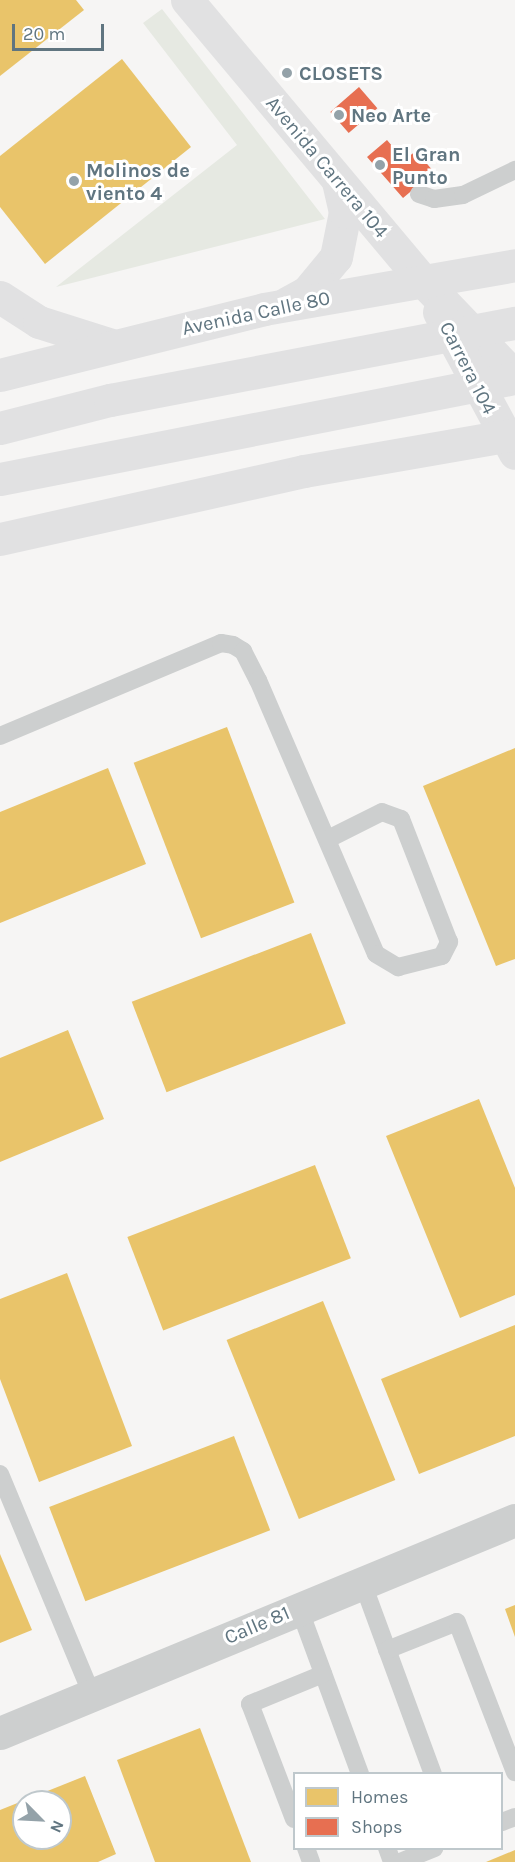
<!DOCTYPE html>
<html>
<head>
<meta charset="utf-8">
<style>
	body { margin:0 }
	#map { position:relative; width:515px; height:1862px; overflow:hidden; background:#f6f5f4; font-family:Karla,sans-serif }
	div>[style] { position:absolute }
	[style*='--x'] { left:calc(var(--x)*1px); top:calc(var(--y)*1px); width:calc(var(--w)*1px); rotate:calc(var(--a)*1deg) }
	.green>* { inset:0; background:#e6e9e2 }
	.homes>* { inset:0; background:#e9c46a; transform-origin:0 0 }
	.shops>* { inset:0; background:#e76f51; transform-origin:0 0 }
	.lane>* { height:18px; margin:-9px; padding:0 9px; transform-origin:9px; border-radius:9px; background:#cdcfcf }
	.street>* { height:33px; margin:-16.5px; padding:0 16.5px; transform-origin:16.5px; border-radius:16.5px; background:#cdcfcf }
	.secondary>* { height:33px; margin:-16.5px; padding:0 16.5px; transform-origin:16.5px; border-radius:16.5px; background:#e1e1e2 }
	.highway>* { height:33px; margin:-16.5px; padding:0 16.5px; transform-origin:16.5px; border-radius:16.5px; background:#e1e1e2 }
	.dots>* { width:16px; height:16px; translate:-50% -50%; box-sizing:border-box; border:3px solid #fff; border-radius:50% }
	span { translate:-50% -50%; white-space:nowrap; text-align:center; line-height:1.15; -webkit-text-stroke:6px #fff; paint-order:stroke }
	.poi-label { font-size:20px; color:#607580; font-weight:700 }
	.left { translate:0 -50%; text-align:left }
	.street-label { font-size:20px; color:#607580 }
	.legend { position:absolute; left:293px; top:1772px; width:210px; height:78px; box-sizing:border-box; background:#fff; border:2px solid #bfc8cc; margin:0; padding:8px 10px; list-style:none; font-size:18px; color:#607580 }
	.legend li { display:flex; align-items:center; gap:12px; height:30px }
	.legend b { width:30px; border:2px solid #bfc8cc }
	.north { position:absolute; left:12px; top:1790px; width:60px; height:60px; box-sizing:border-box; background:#fff; border:2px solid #bfc8cc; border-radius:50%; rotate:114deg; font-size:16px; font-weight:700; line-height:24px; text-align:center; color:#607580 }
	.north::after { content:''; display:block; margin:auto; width:21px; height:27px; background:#94a2a9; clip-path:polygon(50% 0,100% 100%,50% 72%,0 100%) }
	.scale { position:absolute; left:12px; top:24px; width:92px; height:27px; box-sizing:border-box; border:3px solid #607580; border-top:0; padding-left:8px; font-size:18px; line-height:21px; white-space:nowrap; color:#607580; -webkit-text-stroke:4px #fff; paint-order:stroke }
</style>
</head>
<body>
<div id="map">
	<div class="green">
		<div style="clip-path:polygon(162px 9px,325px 219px,56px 287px,237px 145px,143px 23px)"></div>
	</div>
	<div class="homes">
		<div style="clip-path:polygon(0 0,76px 0,84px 10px,0 76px)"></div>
		<div style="clip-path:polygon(122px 59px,191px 147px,45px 264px,0 207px,0 156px)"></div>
		<div style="left:227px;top:727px;width:188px;height:100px;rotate:69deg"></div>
		<div style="clip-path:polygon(515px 748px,515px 959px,496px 966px,423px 786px)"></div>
		<div style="clip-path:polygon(108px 768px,146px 864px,0 923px,0 812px)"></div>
		<div style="left:311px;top:933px;width:97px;height:192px;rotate:69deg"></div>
		<div style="clip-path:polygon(68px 1030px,104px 1119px,0 1162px,0 1058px)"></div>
		<div style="clip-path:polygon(479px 1099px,515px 1188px,515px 1295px,460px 1318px,386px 1136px)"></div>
		<div style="left:315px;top:1165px;width:100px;height:201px;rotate:69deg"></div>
		<div style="clip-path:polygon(67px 1273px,132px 1446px,39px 1482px,0 1379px,0 1299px)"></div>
		<div style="left:323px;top:1301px;width:193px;height:104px;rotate:68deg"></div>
		<div style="clip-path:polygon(515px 1325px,515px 1436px,419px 1474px,381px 1379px)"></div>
		<div style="left:234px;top:1436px;width:101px;height:198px;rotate:69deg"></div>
		<div style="clip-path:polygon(0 1554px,32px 1630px,0 1643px)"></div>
		<div style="clip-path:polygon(515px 1605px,515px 1637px,505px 1609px)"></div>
		<div style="clip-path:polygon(200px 1728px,251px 1862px,155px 1862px,117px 1760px)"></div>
		<div style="clip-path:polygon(evenodd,85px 1776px,116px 1854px,98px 1862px,0 1862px,0 1810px,85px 1776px,24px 1802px,60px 1802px,60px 1838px,24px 1838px,24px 1802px)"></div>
		<div style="clip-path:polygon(515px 1850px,515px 1862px,486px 1862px)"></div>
	</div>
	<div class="shops">
		<div style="left:359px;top:87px;width:28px;height:38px;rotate:49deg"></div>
		<div style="clip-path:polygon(387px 140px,404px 160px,416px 151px,434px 172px,403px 198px,367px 157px)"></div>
	</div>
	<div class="lane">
		<div style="--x:419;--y:194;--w:16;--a:18"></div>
		<div style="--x:434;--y:199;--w:29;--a:-8"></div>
		<div style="--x:463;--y:195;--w:58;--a:-25.7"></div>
		<div style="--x:0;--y:736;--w:240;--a:-22.8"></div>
		<div style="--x:221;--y:643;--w:12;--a:9"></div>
		<div style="--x:233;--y:645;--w:12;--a:31"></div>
		<div style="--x:243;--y:651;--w:33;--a:63"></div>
		<div style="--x:258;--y:680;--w:298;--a:66.7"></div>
		<div style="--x:376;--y:954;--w:26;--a:31"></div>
		<div style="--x:398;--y:967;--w:45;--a:-14"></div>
		<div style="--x:442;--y:956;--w:16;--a:-63"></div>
		<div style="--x:449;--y:942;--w:132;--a:-111.3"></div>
		<div style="--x:401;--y:819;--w:20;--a:-160"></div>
		<div style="--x:382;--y:812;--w:60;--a:153.4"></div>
		<div style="--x:0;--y:1474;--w:239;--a:67.4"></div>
		<div style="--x:363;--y:1584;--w:202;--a:69.8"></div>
		<div style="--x:299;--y:1608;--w:177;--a:69.8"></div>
		<div style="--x:387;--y:1650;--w:75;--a:-21.8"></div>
		<div style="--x:457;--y:1622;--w:161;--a:68.9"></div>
		<div style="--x:294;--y:1819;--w:123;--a:-110.9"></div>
		<div style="--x:250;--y:1704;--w:79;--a:-22.3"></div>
		<div style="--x:502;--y:1822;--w:14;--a:-21"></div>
		<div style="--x:306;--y:1848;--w:15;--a:70"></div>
		<div style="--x:387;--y:1848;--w:15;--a:70"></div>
		<div style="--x:400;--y:1862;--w:37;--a:-22"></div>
	</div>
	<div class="street">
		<div style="--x:0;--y:1733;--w:557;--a:-22.47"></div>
	</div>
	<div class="secondary">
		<div style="--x:187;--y:0;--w:367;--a:50"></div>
		<div style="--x:423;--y:281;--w:133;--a:46.2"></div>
		<div style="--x:0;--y:297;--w:46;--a:32.7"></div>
		<div style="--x:39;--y:322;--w:77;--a:17.5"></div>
		<div style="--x:439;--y:312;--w:160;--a:61.7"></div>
	</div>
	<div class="highway">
		<div style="--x:287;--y:303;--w:23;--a:-29"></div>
		<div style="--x:307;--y:292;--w:45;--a:-50.4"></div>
		<div style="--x:336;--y:257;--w:46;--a:-78.7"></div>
		<div style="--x:345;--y:212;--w:31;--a:-103"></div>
		<div style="--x:0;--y:375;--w:272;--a:-14"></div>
		<div style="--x:264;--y:309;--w:255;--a:-9.9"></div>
		<div style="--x:0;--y:428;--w:114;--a:-14.3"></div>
		<div style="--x:110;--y:400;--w:412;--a:-10.8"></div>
		<div style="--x:0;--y:479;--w:525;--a:-11.1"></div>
		<div style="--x:0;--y:539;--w:312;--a:-12.6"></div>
		<div style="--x:304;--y:471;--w:214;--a:-9.9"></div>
	</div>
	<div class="dots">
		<div style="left:287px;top:73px;background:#94a2a9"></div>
		<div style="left:339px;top:115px;background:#94a2a9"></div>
		<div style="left:380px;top:165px;background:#94a2a9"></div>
		<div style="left:74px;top:181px;background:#94a2a9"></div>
	</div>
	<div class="poi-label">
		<span class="left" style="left:299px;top:73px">CLOSETS</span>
		<span class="left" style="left:351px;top:115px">Neo Arte</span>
		<span class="left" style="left:392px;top:166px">El Gran<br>Punto</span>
		<span class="left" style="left:86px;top:182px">Molinos de<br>viento 4</span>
	</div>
	<div class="street-label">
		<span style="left:327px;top:167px;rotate:50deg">Avenida Carrera 104</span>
		<span style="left:256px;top:313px;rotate:-12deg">Avenida Calle 80</span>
		<span style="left:468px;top:368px;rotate:63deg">Carrera 104</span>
		<span style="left:257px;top:1625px;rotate:-23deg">Calle 81</span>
	</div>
	<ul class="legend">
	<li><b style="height:16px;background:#e9c46a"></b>Homes</li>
	<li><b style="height:16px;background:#e76f51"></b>Shops</li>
	</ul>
	<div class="north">N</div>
	<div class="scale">20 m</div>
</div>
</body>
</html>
